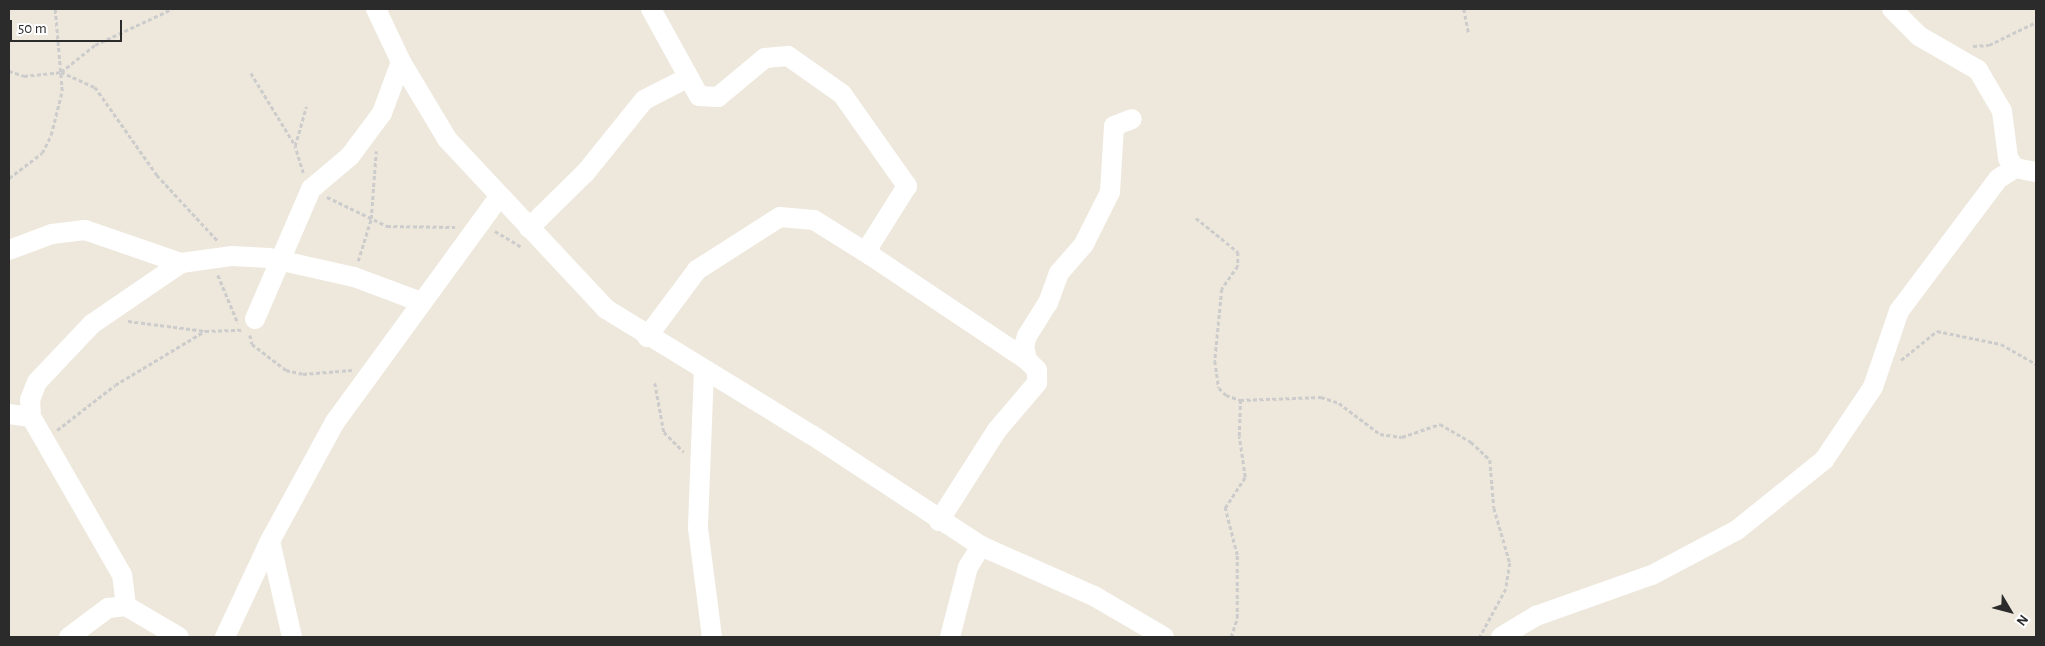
<!DOCTYPE html>
<html>
<head>
<meta charset="utf-8">
<style>
	body { margin:0 }
	#map { position:relative; width:2045px; height:646px; overflow:hidden; background:#eee8dc; font-family:"Alegreya Sans",sans-serif }
	div>[style] { position:absolute }
	[style*='--x'] { left:calc(var(--x)*1px); top:calc(var(--y)*1px); width:calc(var(--w)*1px); rotate:calc(var(--a)*1deg) }
	.path>* { height:2.5px; margin-top:-1.25px; transform-origin:0; background:repeating-linear-gradient(90deg,#ccc 0 4px,transparent 0 6.5px) }
	.minor>* { height:20px; margin:-10px; padding:0 10px; transform-origin:10px; border-radius:10px; background:#fff }
	span { translate:-50% -50%; white-space:nowrap; text-align:center; line-height:1.15; -webkit-text-stroke:4.5px #fff; paint-order:stroke }
	.frame { position:absolute; inset:0; border:10px solid #2b2b2b; pointer-events:none }
	.north { position:absolute; left:1985px; top:586px; width:50px; height:50px; -webkit-text-stroke:4px #fff; paint-order:stroke; rotate:127deg; font-size:14px; font-weight:700; line-height:20px; text-align:center; color:#2b2b2b }
	.north::after { content:''; display:block; margin:auto; width:18px; height:22px; background:#2b2b2b; clip-path:polygon(50% 0,100% 100%,50% 72%,0 100%) }
	.scale { position:absolute; left:10px; top:20px; width:112px; height:22px; box-sizing:border-box; border:2px solid #2b2b2b; border-top:0; padding-left:6px; font-size:15px; line-height:18px; white-space:nowrap; color:#2b2b2b; -webkit-text-stroke:4px #fff; paint-order:stroke }
</style>
</head>
<body>
<div id="map">
	<div class="path">
		<div style="--x:1464;--y:9;--w:25;--a:79"></div>
		<div style="--x:1973;--y:46;--w:16;--a:-4"></div>
		<div style="--x:1989;--y:45;--w:52;--a:-26.1"></div>
		<div style="--x:9;--y:71;--w:16;--a:18"></div>
		<div style="--x:24;--y:76;--w:37;--a:-6"></div>
		<div style="--x:61;--y:72;--w:37;--a:24"></div>
		<div style="--x:95;--y:87;--w:108;--a:54.8"></div>
		<div style="--x:157;--y:175;--w:90;--a:47.3"></div>
		<div style="--x:61;--y:72;--w:43;--a:-38.5"></div>
		<div style="--x:95;--y:45;--w:85;--a:-25.1"></div>
		<div style="--x:251;--y:73;--w:84;--a:58.6"></div>
		<div style="--x:303;--y:173;--w:28;--a:-107"></div>
		<div style="--x:295;--y:146;--w:41;--a:-74.2"></div>
		<div style="--x:9;--y:178;--w:41;--a:-37.1"></div>
		<div style="--x:42;--y:153;--w:20;--a:-63"></div>
		<div style="--x:51;--y:135;--w:45;--a:-76"></div>
		<div style="--x:62;--y:91;--w:82;--a:-94.9"></div>
		<div style="--x:327;--y:197;--w:67;--a:25.8"></div>
		<div style="--x:387;--y:226;--w:68;--a:0.8"></div>
		<div style="--x:1196;--y:218;--w:54;--a:39"></div>
		<div style="--x:1238;--y:252;--w:14;--a:90"></div>
		<div style="--x:1238;--y:266;--w:28;--a:125"></div>
		<div style="--x:1222;--y:289;--w:72;--a:95.6"></div>
		<div style="--x:1215;--y:361;--w:27;--a:82"></div>
		<div style="--x:1219;--y:388;--w:10;--a:45"></div>
		<div style="--x:1226;--y:395;--w:15;--a:20"></div>
		<div style="--x:1240;--y:400;--w:81;--a:-2.1"></div>
		<div style="--x:1321;--y:397;--w:19;--a:18"></div>
		<div style="--x:1339;--y:403;--w:51;--a:37.1"></div>
		<div style="--x:1380;--y:434;--w:22;--a:8"></div>
		<div style="--x:1402;--y:437;--w:40;--a:-18.9"></div>
		<div style="--x:1440;--y:424;--w:36;--a:30"></div>
		<div style="--x:1471;--y:442;--w:26;--a:43"></div>
		<div style="--x:1490;--y:460;--w:48;--a:85.2"></div>
		<div style="--x:1494;--y:508;--w:57;--a:73.8"></div>
		<div style="--x:1510;--y:563;--w:26;--a:99"></div>
		<div style="--x:1506;--y:589;--w:55;--a:118.4"></div>
		<div style="--x:495;--y:231;--w:31;--a:31"></div>
		<div style="--x:358;--y:261;--w:44;--a:-72.8"></div>
		<div style="--x:371;--y:219;--w:68;--a:-85.8"></div>
		<div style="--x:218;--y:275;--w:52;--a:67.4"></div>
		<div style="--x:128;--y:321;--w:78;--a:7.4"></div>
		<div style="--x:205;--y:331;--w:37;--a:-2"></div>
		<div style="--x:250;--y:335;--w:9;--a:77"></div>
		<div style="--x:252;--y:344;--w:43;--a:37.4"></div>
		<div style="--x:286;--y:370;--w:17;--a:13"></div>
		<div style="--x:303;--y:374;--w:49;--a:-4.7"></div>
		<div style="--x:1901;--y:360;--w:46;--a:-38.9"></div>
		<div style="--x:1937;--y:331;--w:65;--a:11.5"></div>
		<div style="--x:2001;--y:344;--w:40;--a:29.7"></div>
		<div style="--x:655;--y:383;--w:50;--a:79.6"></div>
		<div style="--x:664;--y:432;--w:28;--a:45"></div>
		<div style="--x:57;--y:430;--w:73;--a:-37.8"></div>
		<div style="--x:115;--y:385;--w:105;--a:-31"></div>
		<div style="--x:1231;--y:637;--w:20;--a:-72"></div>
		<div style="--x:1237;--y:618;--w:63;--a:-90"></div>
		<div style="--x:1237;--y:555;--w:49;--a:-104.3"></div>
		<div style="--x:1225;--y:508;--w:37;--a:-57"></div>
		<div style="--x:1245;--y:477;--w:41;--a:-98.3"></div>
		<div style="--x:1239;--y:436;--w:36;--a:-88"></div>
	</div>
	<div class="minor">
		<div style="--x:376;--y:9;--w:59;--a:64.7"></div>
		<div style="--x:401;--y:62;--w:90;--a:59.1"></div>
		<div style="--x:447;--y:139;--w:233;--a:46.9"></div>
		<div style="--x:606;--y:309;--w:241;--a:31.5"></div>
		<div style="--x:812;--y:435;--w:202;--a:33.3"></div>
		<div style="--x:981;--y:546;--w:124;--a:23.9"></div>
		<div style="--x:1094;--y:596;--w:81;--a:30.4"></div>
		<div style="--x:651;--y:9;--w:99;--a:61.1"></div>
		<div style="--x:699;--y:96;--w:19;--a:3"></div>
		<div style="--x:718;--y:97;--w:61;--a:-39.7"></div>
		<div style="--x:765;--y:58;--w:23;--a:-5"></div>
		<div style="--x:788;--y:56;--w:66;--a:35.1"></div>
		<div style="--x:842;--y:94;--w:113;--a:54.8"></div>
		<div style="--x:907;--y:186;--w:70;--a:122.1"></div>
		<div style="--x:870;--y:245;--w:10;--a:90"></div>
		<div style="--x:870;--y:255;--w:189;--a:33.8"></div>
		<div style="--x:1892;--y:9;--w:38;--a:45"></div>
		<div style="--x:1919;--y:36;--w:68;--a:30"></div>
		<div style="--x:1978;--y:70;--w:48;--a:59.7"></div>
		<div style="--x:2002;--y:111;--w:47;--a:82.7"></div>
		<div style="--x:2008;--y:158;--w:12;--a:55"></div>
		<div style="--x:529;--y:228;--w:80;--a:-44.5"></div>
		<div style="--x:586;--y:172;--w:92;--a:-51.1"></div>
		<div style="--x:644;--y:100;--w:48;--a:-27.1"></div>
		<div style="--x:9;--y:250;--w:46;--a:-20.4"></div>
		<div style="--x:52;--y:234;--w:33;--a:-7"></div>
		<div style="--x:85;--y:230;--w:102;--a:19"></div>
		<div style="--x:181;--y:263;--w:50;--a:-8"></div>
		<div style="--x:231;--y:256;--w:38;--a:3"></div>
		<div style="--x:269;--y:258;--w:87;--a:12.6"></div>
		<div style="--x:354;--y:277;--w:72;--a:20.5"></div>
		<div style="--x:255;--y:319;--w:142;--a:-66.7"></div>
		<div style="--x:311;--y:189;--w:51;--a:-40.2"></div>
		<div style="--x:350;--y:156;--w:54;--a:-53.3"></div>
		<div style="--x:382;--y:113;--w:54;--a:-69.6"></div>
		<div style="--x:647;--y:337;--w:84;--a:-53.3"></div>
		<div style="--x:697;--y:270;--w:98;--a:-32.6"></div>
		<div style="--x:780;--y:217;--w:34;--a:5"></div>
		<div style="--x:814;--y:220;--w:66;--a:32"></div>
		<div style="--x:704;--y:370;--w:158;--a:92.2"></div>
		<div style="--x:698;--y:528;--w:110;--a:82.7"></div>
		<div style="--x:9;--y:414;--w:22;--a:8"></div>
		<div style="--x:939;--y:521;--w:108;--a:-57.5"></div>
		<div style="--x:997;--y:430;--w:62;--a:-49.6"></div>
		<div style="--x:1037;--y:383;--w:13;--a:-90"></div>
		<div style="--x:1037;--y:370;--w:14;--a:-135"></div>
		<div style="--x:1027;--y:360;--w:14;--a:-102"></div>
		<div style="--x:1024;--y:346;--w:10;--a:-73"></div>
		<div style="--x:1027;--y:336;--w:39;--a:-58"></div>
		<div style="--x:1048;--y:303;--w:32;--a:-70"></div>
		<div style="--x:1059;--y:273;--w:38;--a:-49"></div>
		<div style="--x:1084;--y:244;--w:58;--a:-63.4"></div>
		<div style="--x:1110;--y:192;--w:66;--a:-86.5"></div>
		<div style="--x:1114;--y:126;--w:19;--a:-21"></div>
		<div style="--x:270;--y:541;--w:98;--a:77.1"></div>
		<div style="--x:126;--y:606;--w:31;--a:-97"></div>
		<div style="--x:122;--y:575;--w:182;--a:-119.9"></div>
		<div style="--x:31;--y:417;--w:17;--a:-93"></div>
		<div style="--x:30;--y:400;--w:19;--a:-69"></div>
		<div style="--x:37;--y:382;--w:80;--a:-46.5"></div>
		<div style="--x:92;--y:324;--w:108;--a:-34.4"></div>
		<div style="--x:69;--y:637;--w:49;--a:-36.6"></div>
		<div style="--x:108;--y:608;--w:18;--a:-6"></div>
		<div style="--x:126;--y:606;--w:61;--a:30.3"></div>
		<div style="--x:225;--y:637;--w:106;--a:-64.9"></div>
		<div style="--x:270;--y:541;--w:136;--a:-61.4"></div>
		<div style="--x:335;--y:422;--w:280;--a:-53.9"></div>
		<div style="--x:950;--y:637;--w:72;--a:-75.6"></div>
		<div style="--x:968;--y:567;--w:25;--a:-58"></div>
		<div style="--x:1501;--y:637;--w:41;--a:-31"></div>
		<div style="--x:1536;--y:616;--w:123;--a:-19.5"></div>
		<div style="--x:1652;--y:575;--w:96;--a:-27.9"></div>
		<div style="--x:1737;--y:530;--w:112;--a:-38.8"></div>
		<div style="--x:1824;--y:460;--w:88;--a:-56.1"></div>
		<div style="--x:1873;--y:387;--w:80;--a:-71.1"></div>
		<div style="--x:1899;--y:311;--w:165;--a:-53.1"></div>
		<div style="--x:1998;--y:179;--w:20;--a:-33"></div>
		<div style="--x:2015;--y:168;--w:21;--a:11"></div>
	</div>
	<div class="frame"></div>
	<div class="north">N</div>
	<div class="scale">50 m</div>
</div>
</body>
</html>
